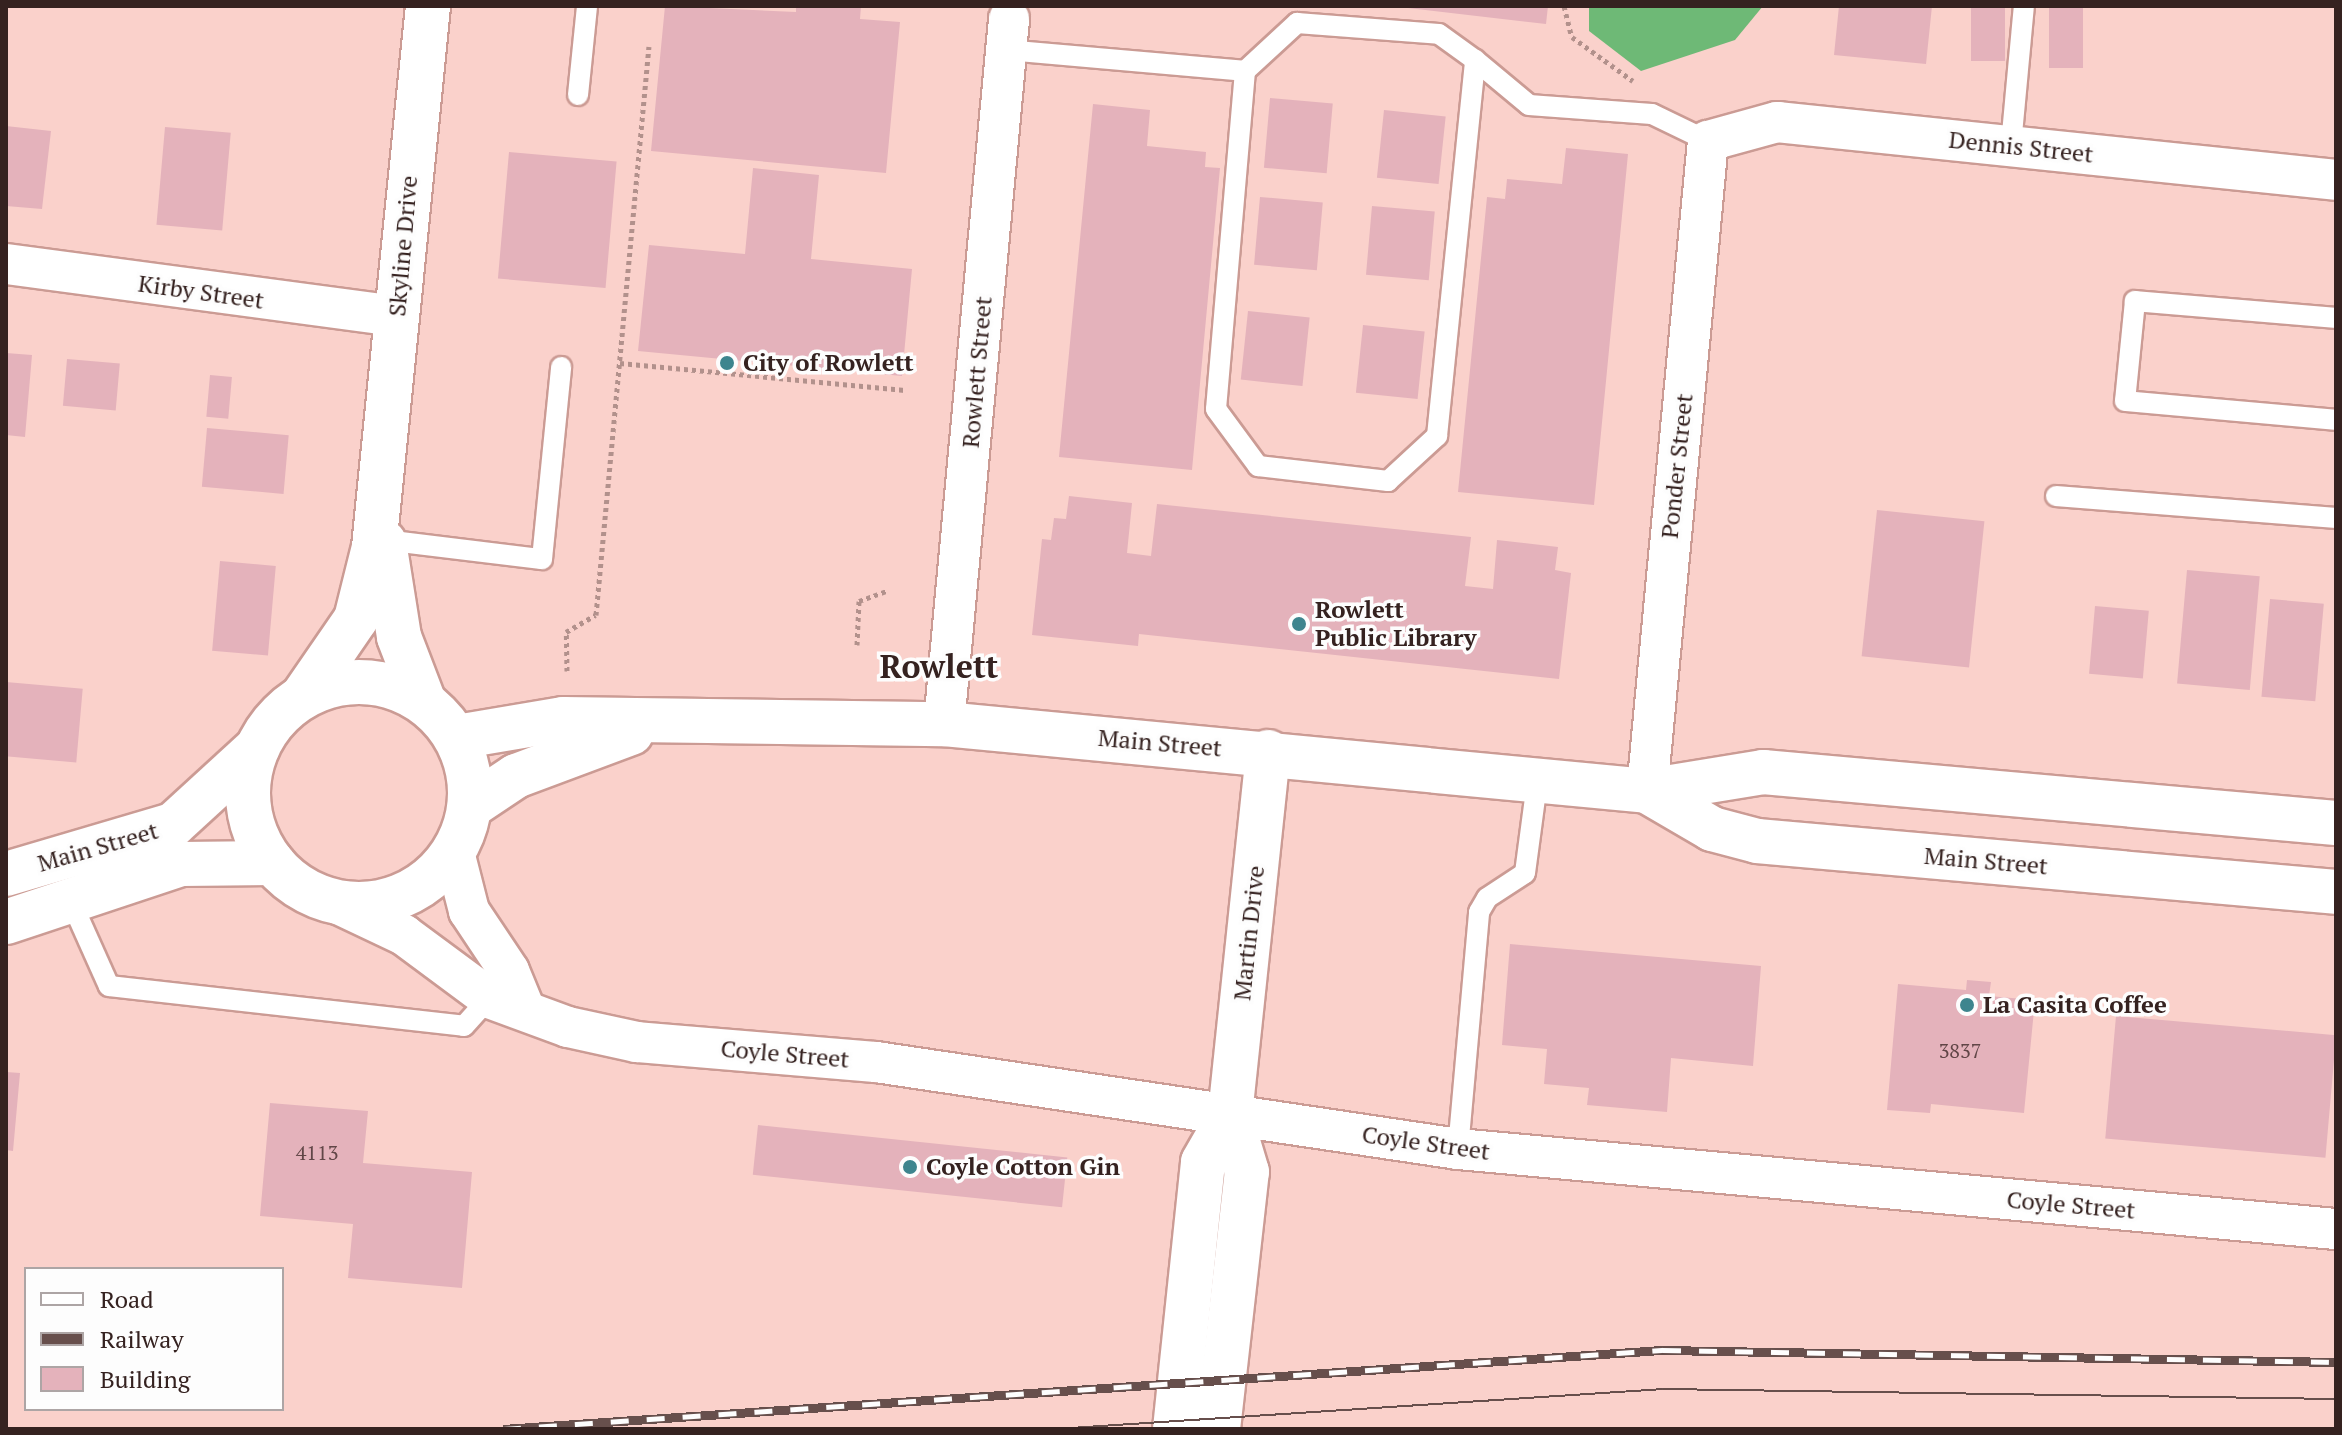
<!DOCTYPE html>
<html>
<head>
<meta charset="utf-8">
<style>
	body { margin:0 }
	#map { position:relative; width:2342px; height:1435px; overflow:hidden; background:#fad1cb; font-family:"PT Serif",serif }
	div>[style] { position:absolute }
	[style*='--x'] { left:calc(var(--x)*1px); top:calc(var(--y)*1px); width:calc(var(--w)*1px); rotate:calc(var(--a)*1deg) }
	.forest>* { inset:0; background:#6eb976 }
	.building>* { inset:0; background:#e4b2bb; transform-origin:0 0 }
	.path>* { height:5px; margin-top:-2.5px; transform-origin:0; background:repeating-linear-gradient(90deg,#b2918c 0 4px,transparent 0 8px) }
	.roads { filter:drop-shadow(2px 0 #cb9b94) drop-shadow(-2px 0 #cb9b94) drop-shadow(0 2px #cb9b94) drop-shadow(0 -2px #cb9b94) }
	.service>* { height:20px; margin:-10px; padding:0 10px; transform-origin:10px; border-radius:10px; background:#fff }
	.minor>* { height:40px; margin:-20px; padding:0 20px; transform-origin:20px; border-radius:20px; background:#fff }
	.tertiary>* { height:44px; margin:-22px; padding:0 22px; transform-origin:22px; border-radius:22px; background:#fff }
	.tertiary>.ring { margin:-22px; padding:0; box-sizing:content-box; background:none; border:44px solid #fff; border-radius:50% }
	.tram>* { height:2px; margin:-1px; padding:0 1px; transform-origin:1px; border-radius:1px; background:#674f4c }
	.rail>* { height:9px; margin-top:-4.5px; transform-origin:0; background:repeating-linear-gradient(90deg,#fdfdfd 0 18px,#674f4c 0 36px); box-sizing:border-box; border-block:2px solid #674f4c }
	.dots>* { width:22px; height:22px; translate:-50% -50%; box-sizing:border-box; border:4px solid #fdfdfd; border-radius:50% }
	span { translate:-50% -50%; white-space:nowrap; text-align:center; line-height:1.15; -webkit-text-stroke:7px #fdfdfd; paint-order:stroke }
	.number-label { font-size:20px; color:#614647 }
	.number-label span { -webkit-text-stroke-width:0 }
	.street-label { font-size:24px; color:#352220 }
	.poi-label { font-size:24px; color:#352220; font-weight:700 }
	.left { translate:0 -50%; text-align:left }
	.district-label { font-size:32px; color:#352220; font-weight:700 }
	.frame { position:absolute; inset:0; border:8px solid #352220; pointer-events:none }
	.legend { position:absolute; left:24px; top:1267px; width:260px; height:144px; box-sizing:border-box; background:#fdfdfd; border:2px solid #ada5a5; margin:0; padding:10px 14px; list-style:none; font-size:24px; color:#352220 }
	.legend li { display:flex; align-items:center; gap:16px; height:40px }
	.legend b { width:40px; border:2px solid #ada5a5 }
</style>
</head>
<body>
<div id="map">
	<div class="forest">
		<div style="clip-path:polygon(1589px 6px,1763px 6px,1735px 40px,1641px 71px,1589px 31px)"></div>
	</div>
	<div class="building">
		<div style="clip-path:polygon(665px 6px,796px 12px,796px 6px,861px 6px,860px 19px,900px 22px,886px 173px,651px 151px)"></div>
		<div style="clip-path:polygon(1391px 6px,1548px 6px,1546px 24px)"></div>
		<div style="clip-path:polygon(1839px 6px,1932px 6px,1926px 64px,1834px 55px)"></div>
		<div style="left:1971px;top:6px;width:34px;height:55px"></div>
		<div style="left:2049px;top:6px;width:34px;height:62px"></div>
		<div style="left:1270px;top:98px;width:63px;height:70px;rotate:5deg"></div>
		<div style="clip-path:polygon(1093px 104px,1150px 110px,1147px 146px,1206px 152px,1205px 167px,1220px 168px,1192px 470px,1059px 457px)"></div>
		<div style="left:1384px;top:110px;width:62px;height:68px;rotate:6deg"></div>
		<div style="clip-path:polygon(6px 126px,51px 131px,42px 209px,6px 206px)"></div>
		<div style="left:165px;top:127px;width:66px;height:98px;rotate:5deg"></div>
		<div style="clip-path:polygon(1566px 148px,1628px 154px,1594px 505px,1458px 492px,1487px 197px,1505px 199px,1507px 179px,1562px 184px)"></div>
		<div style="left:509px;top:152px;width:108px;height:127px;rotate:5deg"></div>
		<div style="clip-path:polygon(753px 168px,819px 175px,811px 259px,912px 269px,902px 376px,638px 351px,649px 245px,745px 254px)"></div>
		<div style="left:1260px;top:197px;width:63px;height:68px;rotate:5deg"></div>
		<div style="left:1372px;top:206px;width:63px;height:69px;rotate:5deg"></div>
		<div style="left:1248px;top:311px;width:62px;height:69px;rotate:6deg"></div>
		<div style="left:1363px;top:325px;width:62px;height:68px;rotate:6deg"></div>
		<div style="clip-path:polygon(6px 353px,32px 355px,25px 437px,6px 435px)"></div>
		<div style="left:67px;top:359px;width:53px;height:47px;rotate:5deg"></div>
		<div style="left:210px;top:375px;width:22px;height:42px;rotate:5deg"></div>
		<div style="left:207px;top:428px;width:82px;height:59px;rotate:5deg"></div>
		<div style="clip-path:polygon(1069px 496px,1132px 503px,1127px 553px,1151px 556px,1157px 504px,1471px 537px,1465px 586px,1493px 589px,1497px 540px,1558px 547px,1555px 570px,1571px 573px,1559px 679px,1139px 634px,1138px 646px,1032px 635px,1042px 539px,1051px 540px,1054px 518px,1066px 519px)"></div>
		<div style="left:1877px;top:510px;width:108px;height:147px;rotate:6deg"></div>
		<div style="left:220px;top:561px;width:56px;height:90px;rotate:5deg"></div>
		<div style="left:2187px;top:570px;width:73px;height:114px;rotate:5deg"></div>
		<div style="left:2270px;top:599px;width:54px;height:98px;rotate:5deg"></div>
		<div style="left:2095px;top:606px;width:54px;height:68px;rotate:5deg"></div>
		<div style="left:6px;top:682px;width:77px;height:74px;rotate:5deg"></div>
		<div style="clip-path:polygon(1510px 944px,1761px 966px,1753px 1066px,1671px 1058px,1667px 1112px,1587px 1105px,1589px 1088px,1544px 1084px,1547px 1049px,1502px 1045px)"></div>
		<div style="clip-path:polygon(1967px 980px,1991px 982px,1989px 996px,2035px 1000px,2024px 1113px,1931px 1104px,1930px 1113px,1887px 1110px,1898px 984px,1966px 990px)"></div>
		<div style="left:2116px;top:1016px;width:221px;height:123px;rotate:5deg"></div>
		<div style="clip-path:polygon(6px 1072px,20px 1073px,13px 1151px,6px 1150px)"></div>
		<div style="clip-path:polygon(270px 1103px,368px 1111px,363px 1163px,472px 1172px,462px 1288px,348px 1278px,353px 1224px,260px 1216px)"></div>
		<div style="left:758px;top:1125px;width:311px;height:50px;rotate:6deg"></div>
	</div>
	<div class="path">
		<div style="--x:1564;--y:6;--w:32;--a:76"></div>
		<div style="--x:1572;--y:37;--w:75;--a:35.8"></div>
		<div style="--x:620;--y:363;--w:286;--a:5.4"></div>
		<div style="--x:857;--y:645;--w:44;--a:-87.4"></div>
		<div style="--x:859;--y:601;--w:30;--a:-20"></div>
		<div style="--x:567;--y:671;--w:39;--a:-91"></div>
		<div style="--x:566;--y:632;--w:34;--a:-30"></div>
		<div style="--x:596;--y:615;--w:571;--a:-84.68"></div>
	</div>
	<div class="roads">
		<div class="service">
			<div style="--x:1006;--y:50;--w:240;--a:5"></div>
			<div style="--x:1245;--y:71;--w:339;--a:94.9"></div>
			<div style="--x:1216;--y:409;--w:71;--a:53.6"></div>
			<div style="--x:1258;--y:466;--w:131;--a:6.6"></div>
			<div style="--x:1388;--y:481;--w:67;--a:-42.6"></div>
			<div style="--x:1437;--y:436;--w:378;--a:-84.2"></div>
			<div style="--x:1475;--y:60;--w:70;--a:39.8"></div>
			<div style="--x:1529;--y:105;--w:123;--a:4.2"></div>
			<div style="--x:1652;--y:114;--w:62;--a:25.7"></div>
			<div style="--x:1245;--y:71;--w:71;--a:-42.7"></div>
			<div style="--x:1297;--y:23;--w:142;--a:4.4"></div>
			<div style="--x:1439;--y:34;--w:44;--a:35.8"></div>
			<div style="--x:578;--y:95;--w:89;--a:-84.2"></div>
			<div style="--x:2011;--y:145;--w:140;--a:-84.7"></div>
			<div style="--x:2336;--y:318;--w:202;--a:-175.2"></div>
			<div style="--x:2135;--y:301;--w:100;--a:95.7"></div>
			<div style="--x:2125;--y:401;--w:212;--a:5.1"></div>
			<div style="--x:2056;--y:496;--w:281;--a:4.5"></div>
			<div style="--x:384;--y:540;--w:159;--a:6.9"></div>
			<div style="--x:542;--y:559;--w:193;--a:-84.3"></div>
			<div style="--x:70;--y:899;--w:95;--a:65.9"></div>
			<div style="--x:109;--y:986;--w:357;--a:6.4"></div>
			<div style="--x:464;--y:1026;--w:38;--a:-48"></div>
			<div style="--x:1458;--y:1149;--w:238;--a:-84.9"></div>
			<div style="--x:1479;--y:912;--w:16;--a:-60"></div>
			<div style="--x:1487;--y:898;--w:45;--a:-33.3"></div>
			<div style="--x:1525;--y:873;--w:98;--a:-82.4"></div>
		</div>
		<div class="minor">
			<div style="--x:6;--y:264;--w:393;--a:7.6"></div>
			<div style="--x:944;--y:724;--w:708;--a:-84.73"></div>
			<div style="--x:1647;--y:791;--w:653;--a:-84.64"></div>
			<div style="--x:1708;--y:141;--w:72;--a:-15.4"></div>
			<div style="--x:1777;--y:122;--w:562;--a:5.92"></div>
			<div style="--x:454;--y:852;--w:61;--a:75.7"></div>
			<div style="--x:469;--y:911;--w:72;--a:56.3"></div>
			<div style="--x:509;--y:971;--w:42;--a:67.7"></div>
			<div style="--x:332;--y:901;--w:80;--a:25.3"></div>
			<div style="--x:404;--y:935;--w:106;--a:36.5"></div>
			<div style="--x:489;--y:998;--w:84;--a:20.2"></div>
			<div style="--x:568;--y:1027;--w:71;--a:12.3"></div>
			<div style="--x:637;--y:1042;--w:240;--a:4.8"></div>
			<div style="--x:876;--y:1062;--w:588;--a:8.5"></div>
			<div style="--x:1458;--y:1149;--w:882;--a:5.21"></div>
		</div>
		<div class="tertiary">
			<div style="--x:384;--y:542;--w:96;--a:81"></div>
			<div style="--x:399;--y:637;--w:70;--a:69"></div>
			<div class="ring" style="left:248px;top:682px;width:178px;height:178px"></div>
			<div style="--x:303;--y:696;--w:93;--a:-55.5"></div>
			<div style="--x:356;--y:619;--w:74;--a:-76"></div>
			<div style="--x:374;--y:547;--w:544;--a:-84.3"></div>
			<div style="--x:457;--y:737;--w:108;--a:-9.6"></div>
			<div style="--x:563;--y:719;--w:381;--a:0.8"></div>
			<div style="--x:944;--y:724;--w:706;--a:5.44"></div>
			<div style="--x:1647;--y:791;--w:118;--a:-9.3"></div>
			<div style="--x:1763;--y:772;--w:575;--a:5.09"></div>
			<div style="--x:1647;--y:791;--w:75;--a:30.3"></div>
			<div style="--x:1712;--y:829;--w:47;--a:14.9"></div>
			<div style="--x:1757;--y:841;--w:581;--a:5.03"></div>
			<div style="--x:471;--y:806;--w:54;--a:-33.7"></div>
			<div style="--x:516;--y:776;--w:123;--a:-20.5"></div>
			<div style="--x:6;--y:874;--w:174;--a:-16.4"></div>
			<div style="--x:173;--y:825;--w:114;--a:-42.5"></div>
			<div style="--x:6;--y:922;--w:184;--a:-18.3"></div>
			<div style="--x:181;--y:864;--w:92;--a:-0.6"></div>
			<div style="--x:1175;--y:1429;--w:268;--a:-84"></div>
			<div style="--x:1203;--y:1162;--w:54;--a:-60.1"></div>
			<div style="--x:1218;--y:1429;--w:259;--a:-83.6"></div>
			<div style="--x:1247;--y:1172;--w:59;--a:-106.6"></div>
			<div style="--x:1230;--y:1115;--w:365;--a:-84"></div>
		</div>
	</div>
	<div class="tram">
		<div style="--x:1055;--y:1429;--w:609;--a:-3.76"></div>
		<div style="--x:1663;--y:1389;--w:673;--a:0.85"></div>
	</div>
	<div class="rail">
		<div style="--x:503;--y:1429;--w:1163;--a:-3.9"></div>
		<div style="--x:1663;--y:1350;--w:673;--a:1.02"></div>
	</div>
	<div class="dots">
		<div style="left:727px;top:363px;background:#3e858e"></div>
		<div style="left:1299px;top:624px;background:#3e858e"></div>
		<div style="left:1967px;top:1005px;background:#3e858e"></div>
		<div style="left:910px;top:1167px;background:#3e858e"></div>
	</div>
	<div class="number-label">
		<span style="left:1960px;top:1050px">3837</span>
		<span style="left:317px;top:1152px">4113</span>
	</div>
	<div class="street-label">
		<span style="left:2021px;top:147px;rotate:6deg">Dennis Street</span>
		<span style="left:403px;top:246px;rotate:-85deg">Skyline Drive</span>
		<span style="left:201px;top:292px;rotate:8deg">Kirby Street</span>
		<span style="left:977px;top:372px;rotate:-85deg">Rowlett Street</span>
		<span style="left:1677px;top:466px;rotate:-84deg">Ponder Street</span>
		<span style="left:1160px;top:743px;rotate:5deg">Main Street</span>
		<span style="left:98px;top:847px;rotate:-16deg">Main Street</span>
		<span style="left:1986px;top:861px;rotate:5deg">Main Street</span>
		<span style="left:1249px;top:933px;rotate:-84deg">Martin Drive</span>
		<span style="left:785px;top:1054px;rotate:5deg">Coyle Street</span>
		<span style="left:1426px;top:1143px;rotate:8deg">Coyle Street</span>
		<span style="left:2071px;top:1205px;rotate:5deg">Coyle Street</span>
	</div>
	<div class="poi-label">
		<span class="left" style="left:743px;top:363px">City of Rowlett</span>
		<span class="left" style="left:1315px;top:624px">Rowlett<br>Public Library</span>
		<span class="left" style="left:1983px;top:1005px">La Casita Coffee</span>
		<span class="left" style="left:926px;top:1167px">Coyle Cotton Gin</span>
	</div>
	<div class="district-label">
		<span style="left:939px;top:666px">Rowlett</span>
	</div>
	<div class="frame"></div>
	<ul class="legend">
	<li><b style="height:10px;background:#fff"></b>Road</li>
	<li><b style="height:10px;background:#674f4c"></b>Railway</li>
	<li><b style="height:22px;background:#e4b2bb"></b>Building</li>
	</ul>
</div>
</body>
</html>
